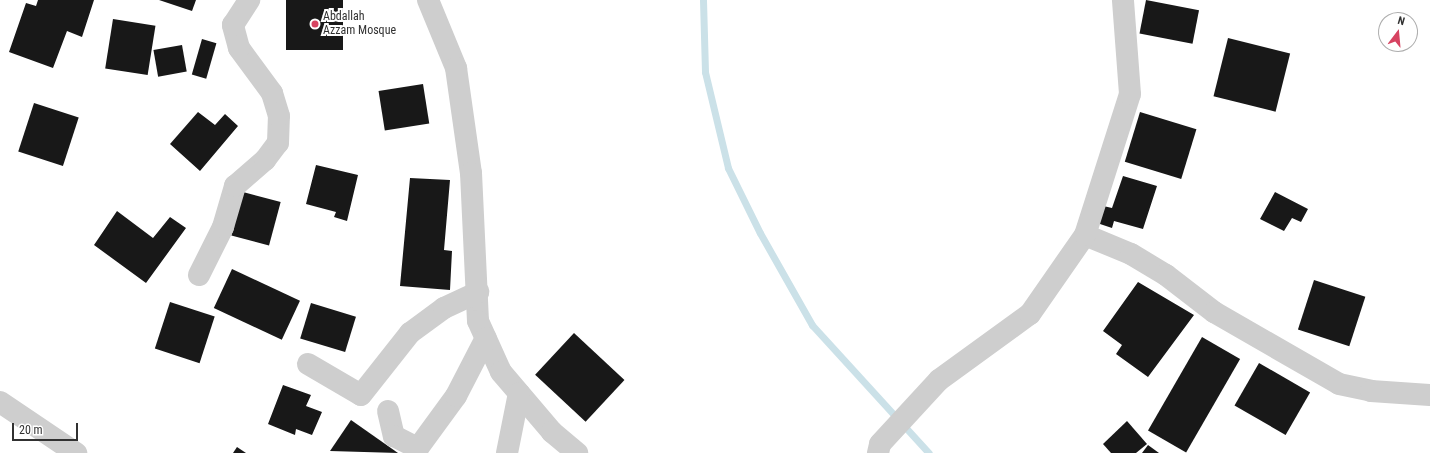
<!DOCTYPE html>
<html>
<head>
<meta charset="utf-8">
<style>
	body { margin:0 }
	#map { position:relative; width:1430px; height:453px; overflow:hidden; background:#fff; font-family:"Roboto Condensed",sans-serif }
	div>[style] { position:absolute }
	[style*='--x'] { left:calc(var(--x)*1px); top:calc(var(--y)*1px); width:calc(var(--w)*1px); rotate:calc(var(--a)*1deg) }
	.stream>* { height:7px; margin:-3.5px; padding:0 3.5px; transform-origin:3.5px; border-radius:3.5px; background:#cbe1e8 }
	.building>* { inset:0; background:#181818; transform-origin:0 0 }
	.minor>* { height:22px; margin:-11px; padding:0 11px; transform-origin:11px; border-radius:11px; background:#cecece }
	.dots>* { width:11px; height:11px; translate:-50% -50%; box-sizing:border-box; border:2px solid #fff; border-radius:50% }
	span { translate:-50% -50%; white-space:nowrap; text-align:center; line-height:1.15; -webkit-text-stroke:4px #fff; paint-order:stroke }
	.poi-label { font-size:12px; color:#313131 }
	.left { translate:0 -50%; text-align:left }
	.north { position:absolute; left:1378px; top:12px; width:40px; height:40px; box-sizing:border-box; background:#fff; border:1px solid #adadad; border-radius:50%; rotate:16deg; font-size:11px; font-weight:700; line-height:16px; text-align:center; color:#313131 }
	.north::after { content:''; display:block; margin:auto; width:14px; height:18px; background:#d74361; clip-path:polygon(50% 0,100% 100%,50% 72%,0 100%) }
	.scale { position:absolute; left:12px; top:423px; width:66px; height:18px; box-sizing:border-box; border:2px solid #313131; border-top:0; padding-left:5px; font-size:12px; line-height:14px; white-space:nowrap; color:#313131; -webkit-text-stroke:3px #fff; paint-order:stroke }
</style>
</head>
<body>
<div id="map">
	<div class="stream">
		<div style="--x:703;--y:0;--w:72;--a:88.4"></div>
		<div style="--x:705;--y:72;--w:99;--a:76.5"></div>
		<div style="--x:728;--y:168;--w:72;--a:63.8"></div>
		<div style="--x:760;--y:233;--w:106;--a:60.5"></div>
		<div style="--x:812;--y:325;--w:173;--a:47.6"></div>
	</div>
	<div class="building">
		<div style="clip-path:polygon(38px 0,94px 0,82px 37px,67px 31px,53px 68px,9px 52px,26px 3px,36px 6px)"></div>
		<div style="clip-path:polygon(159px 0,196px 0,192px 11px)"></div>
		<div style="left:286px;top:0;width:57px;height:50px"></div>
		<div style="left:1146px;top:0;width:54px;height:34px;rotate:11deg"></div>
		<div style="left:113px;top:19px;width:43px;height:50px;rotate:9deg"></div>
		<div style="left:1228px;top:38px;width:64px;height:60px;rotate:14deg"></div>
		<div style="left:202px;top:39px;width:15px;height:37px;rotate:16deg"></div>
		<div style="left:182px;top:45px;width:27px;height:29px;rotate:80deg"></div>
		<div style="left:423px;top:84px;width:40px;height:45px;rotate:81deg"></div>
		<div style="left:34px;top:103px;width:47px;height:51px;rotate:18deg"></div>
		<div style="clip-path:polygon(198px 112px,215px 125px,225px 114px,238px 126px,200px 171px,170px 144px)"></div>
		<div style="left:1140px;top:112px;width:59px;height:52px;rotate:17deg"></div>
		<div style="clip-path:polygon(316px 165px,358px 175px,347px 221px,334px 217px,336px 212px,306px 204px)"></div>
		<div style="clip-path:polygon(1123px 176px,1157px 186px,1143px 229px,1114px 221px,1112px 228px,1094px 222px,1099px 205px,1112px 208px)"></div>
		<div style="clip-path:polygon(410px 178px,450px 180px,444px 250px,452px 251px,450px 290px,400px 286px)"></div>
		<div style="left:243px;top:192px;width:39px;height:45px;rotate:15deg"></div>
		<div style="clip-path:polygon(1275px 192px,1308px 209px,1301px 222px,1292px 218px,1284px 231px,1260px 219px)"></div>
		<div style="clip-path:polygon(117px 211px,153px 238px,170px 217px,186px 228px,146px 283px,94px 245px)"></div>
		<div style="left:232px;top:269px;width:75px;height:43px;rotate:25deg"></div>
		<div style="left:1314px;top:280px;width:54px;height:52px;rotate:18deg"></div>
		<div style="clip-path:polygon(1138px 282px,1194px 315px,1148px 377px,1116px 354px,1122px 345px,1103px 331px)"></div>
		<div style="left:170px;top:302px;width:47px;height:49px;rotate:18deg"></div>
		<div style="left:311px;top:303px;width:47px;height:37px;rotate:17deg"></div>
		<div style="left:574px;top:333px;width:69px;height:57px;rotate:43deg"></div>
		<div style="left:1202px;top:337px;width:44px;height:108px;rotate:30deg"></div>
		<div style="left:1259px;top:363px;width:59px;height:49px;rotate:30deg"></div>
		<div style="clip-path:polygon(283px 385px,311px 395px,306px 406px,322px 412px,312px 435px,296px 429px,295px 435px,268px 424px)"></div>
		<div style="clip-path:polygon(351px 420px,398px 453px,330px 451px)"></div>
		<div style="clip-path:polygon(1127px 421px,1147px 444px,1136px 453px,1111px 453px,1103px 444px)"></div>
		<div style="clip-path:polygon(1148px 445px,1159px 453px,1142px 453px)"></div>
		<div style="clip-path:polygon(237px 447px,246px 453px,233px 453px)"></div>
	</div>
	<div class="minor">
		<div style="--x:428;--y:0;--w:74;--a:67.6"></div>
		<div style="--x:456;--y:68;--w:106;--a:81.9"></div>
		<div style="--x:471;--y:173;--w:148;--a:87.3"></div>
		<div style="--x:478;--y:321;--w:56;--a:65.7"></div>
		<div style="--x:501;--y:372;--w:79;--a:49.6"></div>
		<div style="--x:552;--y:432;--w:33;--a:40"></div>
		<div style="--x:1085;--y:235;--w:50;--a:22.4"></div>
		<div style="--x:1131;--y:254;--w:41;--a:31"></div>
		<div style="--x:1166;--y:275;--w:61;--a:37.6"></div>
		<div style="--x:1214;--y:312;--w:144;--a:29.9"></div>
		<div style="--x:1339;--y:384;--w:33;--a:12"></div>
		<div style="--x:1371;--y:391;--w:59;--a:3.9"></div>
		<div style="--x:199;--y:275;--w:54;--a:-63.4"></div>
		<div style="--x:223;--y:227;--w:43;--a:-73.7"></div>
		<div style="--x:235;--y:186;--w:40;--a:-41"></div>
		<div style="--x:265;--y:160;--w:21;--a:-53"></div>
		<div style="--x:278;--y:143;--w:27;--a:-88"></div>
		<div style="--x:279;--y:116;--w:24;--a:-107"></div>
		<div style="--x:272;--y:93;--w:56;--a:-126.3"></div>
		<div style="--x:239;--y:48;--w:24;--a:-105"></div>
		<div style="--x:233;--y:25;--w:30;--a:-57"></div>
		<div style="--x:308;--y:364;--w:61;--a:30.3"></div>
		<div style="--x:361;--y:395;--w:79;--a:-51.7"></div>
		<div style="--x:410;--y:333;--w:42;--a:-36.3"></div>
		<div style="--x:444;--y:308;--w:38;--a:-25"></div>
		<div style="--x:0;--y:402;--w:92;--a:33.9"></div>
		<div style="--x:388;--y:411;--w:26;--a:77"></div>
		<div style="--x:394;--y:436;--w:27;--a:27"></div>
		<div style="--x:418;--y:448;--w:64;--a:-53.8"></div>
		<div style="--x:456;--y:396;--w:65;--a:-62.7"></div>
		<div style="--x:507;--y:453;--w:61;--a:-78.7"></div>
		<div style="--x:878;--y:453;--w:9;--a:-77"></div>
		<div style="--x:880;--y:444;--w:87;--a:-47.3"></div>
		<div style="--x:939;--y:380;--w:112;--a:-36"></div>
		<div style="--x:1030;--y:314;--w:96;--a:-55.2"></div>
		<div style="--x:1085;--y:235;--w:148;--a:-72.3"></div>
		<div style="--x:1130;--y:94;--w:94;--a:-94.3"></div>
	</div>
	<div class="dots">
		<div style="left:315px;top:24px;background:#d74361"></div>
	</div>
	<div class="poi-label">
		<span class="left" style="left:323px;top:24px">Abdallah<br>Azzam Mosque</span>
	</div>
	<div class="north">N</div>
	<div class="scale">20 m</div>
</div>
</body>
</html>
